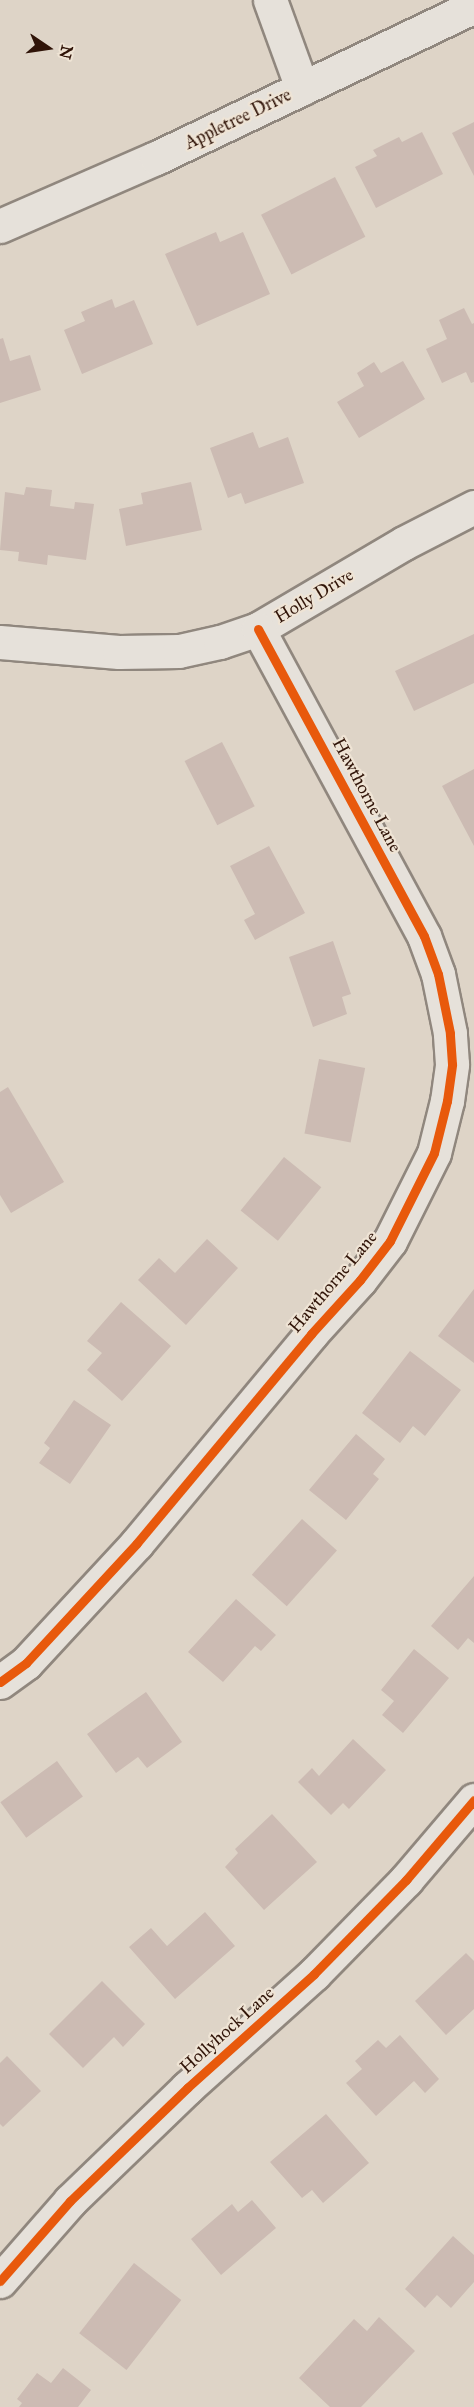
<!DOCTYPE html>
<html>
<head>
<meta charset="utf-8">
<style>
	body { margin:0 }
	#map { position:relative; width:474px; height:2407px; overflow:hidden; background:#ded4c7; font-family:"IM FELL Great Primer",serif }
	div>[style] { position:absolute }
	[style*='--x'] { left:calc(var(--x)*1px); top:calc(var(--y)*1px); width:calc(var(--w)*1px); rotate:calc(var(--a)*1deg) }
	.building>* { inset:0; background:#ccbbb3; transform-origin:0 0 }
	.roads { filter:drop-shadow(2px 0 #90877e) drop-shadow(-2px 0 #90877e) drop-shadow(0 2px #90877e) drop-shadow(0 -2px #90877e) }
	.minor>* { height:33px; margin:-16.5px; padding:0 16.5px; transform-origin:16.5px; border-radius:16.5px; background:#e6e1da }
	.cycleway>* { height:9px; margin:-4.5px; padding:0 4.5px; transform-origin:4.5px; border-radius:4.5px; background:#e8590c }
	span { translate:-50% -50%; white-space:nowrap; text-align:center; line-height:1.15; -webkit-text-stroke:4.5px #efe4d5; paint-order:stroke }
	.street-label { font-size:18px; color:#301408 }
	.north { position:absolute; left:18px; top:18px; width:60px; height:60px; -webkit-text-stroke:4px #efe4d5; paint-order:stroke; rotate:103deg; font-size:16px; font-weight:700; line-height:24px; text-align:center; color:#301408 }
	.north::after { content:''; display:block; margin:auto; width:21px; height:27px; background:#301408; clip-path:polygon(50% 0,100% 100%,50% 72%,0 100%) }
</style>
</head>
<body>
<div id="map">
	<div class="building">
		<div style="clip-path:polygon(474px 122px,474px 176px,452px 133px)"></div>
		<div style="clip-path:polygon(422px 132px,443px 174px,376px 208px,355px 167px,377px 156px,373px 150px,399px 137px,402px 142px)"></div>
		<div style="left:335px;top:177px;width:67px;height:83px;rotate:63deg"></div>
		<div style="clip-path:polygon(216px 232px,220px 242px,243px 232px,270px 294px,197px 326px,165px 254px)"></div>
		<div style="clip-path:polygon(112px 299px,115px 308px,134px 300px,153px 344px,82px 374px,64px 330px,85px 321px,81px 312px)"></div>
		<div style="clip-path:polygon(464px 308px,472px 324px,474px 323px,474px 382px,471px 383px,466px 372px,442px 383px,426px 349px,447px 339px,439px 320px)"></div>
		<div style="clip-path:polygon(3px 338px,10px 361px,30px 355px,41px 390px,0 403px,0 339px)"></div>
		<div style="clip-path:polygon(403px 361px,425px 399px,359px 438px,337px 402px,364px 386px,357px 373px,374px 362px,381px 373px)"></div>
		<div style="clip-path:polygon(253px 432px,259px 448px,288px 437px,304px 483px,245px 504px,241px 493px,228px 498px,210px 448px)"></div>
		<div style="clip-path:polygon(191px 482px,202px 530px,126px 546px,119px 509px,143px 504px,141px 493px)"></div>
		<div style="clip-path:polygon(26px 487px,52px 490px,50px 506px,74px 509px,75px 502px,94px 504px,86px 560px,48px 555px,47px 565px,18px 561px,19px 552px,0 550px,5px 492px,24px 495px)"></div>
		<div style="clip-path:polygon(474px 634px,474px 683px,414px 711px,395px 671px)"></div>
		<div style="left:222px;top:742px;width:72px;height:42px;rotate:63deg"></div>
		<div style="clip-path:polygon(474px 769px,474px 846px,442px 786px)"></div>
		<div style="clip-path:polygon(269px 846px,305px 913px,255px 940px,244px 920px,255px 914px,230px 866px)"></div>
		<div style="clip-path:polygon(333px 941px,351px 994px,342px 997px,347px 1014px,313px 1027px,289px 957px)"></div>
		<div style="left:319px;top:1059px;width:47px;height:76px;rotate:11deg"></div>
		<div style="clip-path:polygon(8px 1087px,64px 1182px,11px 1213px,0 1195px,0 1092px)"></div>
		<div style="left:284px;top:1157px;width:48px;height:69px;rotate:39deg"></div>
		<div style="clip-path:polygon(207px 1239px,238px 1268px,186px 1325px,138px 1280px,159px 1258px,175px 1273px)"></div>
		<div style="clip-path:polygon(474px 1289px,474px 1363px,438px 1336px)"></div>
		<div style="clip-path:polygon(121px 1302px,171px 1346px,122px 1401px,87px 1370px,102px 1353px,87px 1341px)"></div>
		<div style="clip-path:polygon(410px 1351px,461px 1390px,425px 1436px,413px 1426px,400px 1443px,362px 1413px)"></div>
		<div style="clip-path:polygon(74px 1400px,111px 1425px,70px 1484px,39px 1463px,50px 1448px,44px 1443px)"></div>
		<div style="clip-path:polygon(356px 1434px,385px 1459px,373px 1474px,379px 1479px,346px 1520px,309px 1490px)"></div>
		<div style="left:302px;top:1519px;width:47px;height:75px;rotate:42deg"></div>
		<div style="clip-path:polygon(474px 1576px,474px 1643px,468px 1638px,458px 1650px,431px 1626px)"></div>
		<div style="clip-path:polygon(236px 1599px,276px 1635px,261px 1651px,255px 1646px,223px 1682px,188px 1652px)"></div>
		<div style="clip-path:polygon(414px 1649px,449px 1678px,403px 1733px,382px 1715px,394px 1701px,381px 1690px)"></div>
		<div style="clip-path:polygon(146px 1692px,182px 1742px,147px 1768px,138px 1757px,116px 1773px,87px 1734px)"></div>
		<div style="clip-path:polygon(353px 1739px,386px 1770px,349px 1809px,343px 1803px,331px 1815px,298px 1782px,312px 1768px,319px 1776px)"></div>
		<div style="left:57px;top:1761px;width:44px;height:70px;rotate:54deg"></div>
		<div style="clip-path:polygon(272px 1814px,317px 1862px,264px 1910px,225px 1867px,238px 1853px,235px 1849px)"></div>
		<div style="clip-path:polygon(205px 1912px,235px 1946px,175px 1999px,129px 1947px,151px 1928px,167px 1946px)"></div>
		<div style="clip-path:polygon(466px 1953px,474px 1961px,474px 2009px,446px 2035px,415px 2001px)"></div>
		<div style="clip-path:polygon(102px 1981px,145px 2024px,123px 2047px,114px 2037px,83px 2068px,49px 2034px)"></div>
		<div style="clip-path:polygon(400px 2035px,439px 2079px,425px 2093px,414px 2081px,376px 2116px,346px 2083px,362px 2069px,355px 2061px,378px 2040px,386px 2048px)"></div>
		<div style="clip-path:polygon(7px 2056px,41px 2091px,3px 2127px,0 2124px,0 2063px)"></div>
		<div style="clip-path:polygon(326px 2114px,369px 2163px,323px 2203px,312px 2190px,302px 2198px,270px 2162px)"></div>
		<div style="clip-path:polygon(252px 2200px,276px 2228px,221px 2275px,191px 2239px,232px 2204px,238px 2212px)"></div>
		<div style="clip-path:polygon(453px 2236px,474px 2255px,474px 2282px,451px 2308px,437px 2295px,425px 2308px,405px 2289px)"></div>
		<div style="left:134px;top:2263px;width:60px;height:89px;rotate:38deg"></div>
		<div style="clip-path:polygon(379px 2317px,415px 2351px,361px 2407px,330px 2407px,299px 2378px,354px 2319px,367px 2331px)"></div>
		<div style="clip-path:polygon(63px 2368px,91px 2390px,78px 2407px,19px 2407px,22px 2403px,17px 2399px,37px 2373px,51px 2383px)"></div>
	</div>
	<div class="roads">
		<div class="minor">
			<div style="--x:270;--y:0;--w:94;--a:70"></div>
			<div style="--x:0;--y:226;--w:170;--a:-23.6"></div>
			<div style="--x:156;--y:158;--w:352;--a:-25.5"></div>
			<div style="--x:0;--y:642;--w:119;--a:4.8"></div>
			<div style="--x:119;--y:652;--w:60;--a:-1"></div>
			<div style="--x:179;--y:651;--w:42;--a:-12.4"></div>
			<div style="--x:220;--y:642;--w:40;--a:-18.9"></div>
			<div style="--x:258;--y:629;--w:169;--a:-30.5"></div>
			<div style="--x:404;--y:543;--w:79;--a:-27.2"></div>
			<div style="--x:0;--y:1682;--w:32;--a:-36"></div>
			<div style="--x:26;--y:1663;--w:163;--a:-47.2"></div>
			<div style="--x:137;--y:1543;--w:272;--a:-50.2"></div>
			<div style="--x:311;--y:1334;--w:73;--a:-47.8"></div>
			<div style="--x:360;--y:1280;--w:49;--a:-52.4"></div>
			<div style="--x:390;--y:1241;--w:98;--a:-63.4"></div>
			<div style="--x:434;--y:1153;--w:54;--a:-76"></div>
			<div style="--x:447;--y:1101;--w:37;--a:-82"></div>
			<div style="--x:452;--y:1064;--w:31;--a:-94"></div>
			<div style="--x:450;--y:1033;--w:60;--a:-101.5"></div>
			<div style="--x:438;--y:974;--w:40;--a:-110.2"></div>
			<div style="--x:424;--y:936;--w:349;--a:-118.4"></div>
			<div style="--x:0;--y:2281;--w:106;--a:-48.8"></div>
			<div style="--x:70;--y:2201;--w:163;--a:-44"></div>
			<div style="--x:187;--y:2088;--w:171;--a:-41.9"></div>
			<div style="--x:314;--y:1974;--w:132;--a:-45.6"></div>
			<div style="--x:406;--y:1880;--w:105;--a:-49.6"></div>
		</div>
	</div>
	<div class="cycleway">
		<div style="--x:0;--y:1682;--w:32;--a:-36"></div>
		<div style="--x:26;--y:1663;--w:163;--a:-47.2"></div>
		<div style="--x:137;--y:1543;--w:272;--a:-50.2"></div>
		<div style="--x:311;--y:1334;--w:73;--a:-47.8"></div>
		<div style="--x:360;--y:1280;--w:49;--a:-52.4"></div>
		<div style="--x:390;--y:1241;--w:98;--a:-63.4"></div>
		<div style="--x:434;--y:1153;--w:54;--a:-76"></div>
		<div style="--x:447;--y:1101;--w:37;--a:-82"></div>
		<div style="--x:452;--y:1064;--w:31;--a:-94"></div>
		<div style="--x:450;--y:1033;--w:60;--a:-101.5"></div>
		<div style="--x:438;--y:974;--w:40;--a:-110.2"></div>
		<div style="--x:424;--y:936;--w:349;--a:-118.4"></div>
		<div style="--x:0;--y:2281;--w:106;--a:-48.8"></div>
		<div style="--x:70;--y:2201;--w:163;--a:-44"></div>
		<div style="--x:187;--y:2088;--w:171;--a:-41.9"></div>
		<div style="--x:314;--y:1974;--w:132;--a:-45.6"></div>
		<div style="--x:406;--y:1880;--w:105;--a:-49.6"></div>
	</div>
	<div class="street-label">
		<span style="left:238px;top:119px;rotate:-26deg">Appletree Drive</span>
		<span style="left:314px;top:596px;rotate:-31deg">Holly Drive</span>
		<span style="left:367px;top:795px;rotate:62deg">Hawthorne Lane</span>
		<span style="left:333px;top:1282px;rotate:-50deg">Hawthorne Lane</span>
		<span style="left:227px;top:2030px;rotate:-42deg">Hollyhock Lane</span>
	</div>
	<div class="north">N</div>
</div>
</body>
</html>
